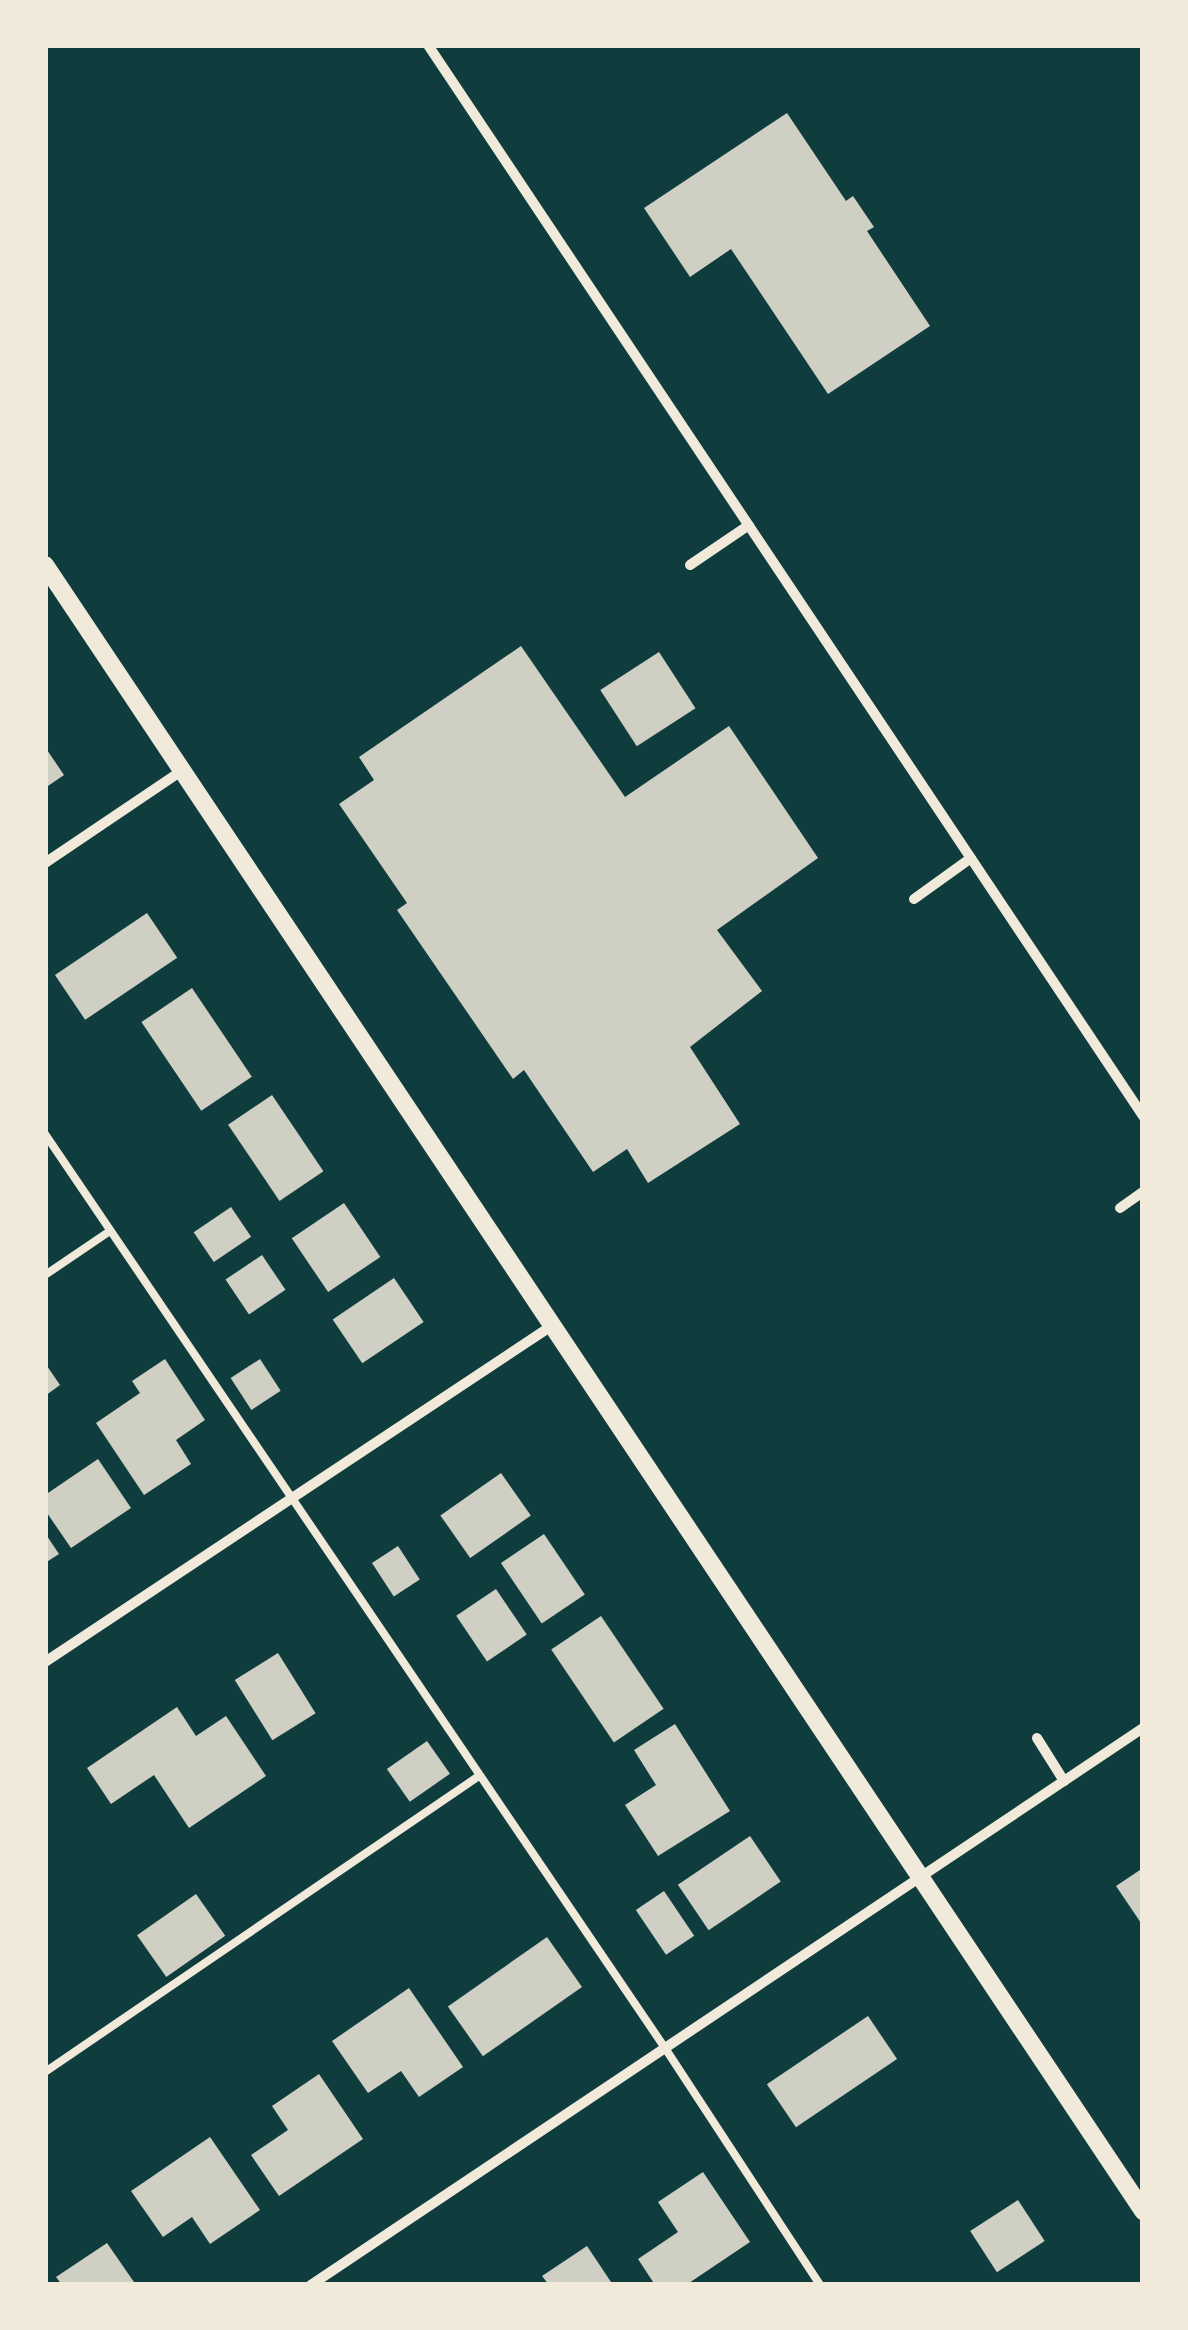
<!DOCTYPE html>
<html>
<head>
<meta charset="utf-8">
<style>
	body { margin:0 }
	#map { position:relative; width:1188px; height:2330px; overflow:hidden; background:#0f3d3e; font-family:Barlow,sans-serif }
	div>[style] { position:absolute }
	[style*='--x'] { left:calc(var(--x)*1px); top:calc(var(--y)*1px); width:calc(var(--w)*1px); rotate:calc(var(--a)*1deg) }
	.building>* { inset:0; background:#cfcfc3; transform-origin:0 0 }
	.service>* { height:8px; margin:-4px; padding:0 4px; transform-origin:4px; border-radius:4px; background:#f1e9da }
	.minor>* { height:10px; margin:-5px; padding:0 5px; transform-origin:5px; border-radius:5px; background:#f1e9da }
	.tertiary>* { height:18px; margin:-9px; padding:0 9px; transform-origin:9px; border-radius:9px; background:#f1e9da }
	span { translate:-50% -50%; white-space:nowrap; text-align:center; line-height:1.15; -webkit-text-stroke:9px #f1e9da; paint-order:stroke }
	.frame { position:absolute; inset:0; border:48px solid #f1e9da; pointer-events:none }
</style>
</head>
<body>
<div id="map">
	<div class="building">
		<div style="clip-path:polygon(787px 113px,846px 201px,853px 196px,874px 227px,867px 231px,930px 326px,828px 394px,731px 249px,690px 277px,644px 208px)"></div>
		<div style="clip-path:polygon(521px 646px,625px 797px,729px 726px,818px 858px,717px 930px,762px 991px,690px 1047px,740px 1124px,648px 1183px,627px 1149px,593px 1172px,524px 1070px,513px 1079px,397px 910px,407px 903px,339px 804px,374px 780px,359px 757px)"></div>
		<div style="left:659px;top:652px;width:67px;height:70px;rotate:57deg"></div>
		<div style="clip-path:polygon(45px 747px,64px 775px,45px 788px)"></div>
		<div style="left:147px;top:913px;width:54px;height:111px;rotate:56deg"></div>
		<div style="left:192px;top:988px;width:107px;height:61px;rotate:56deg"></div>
		<div style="left:272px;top:1095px;width:92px;height:53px;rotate:56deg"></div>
		<div style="left:344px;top:1203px;width:65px;height:63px;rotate:56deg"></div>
		<div style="left:231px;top:1207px;width:36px;height:45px;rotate:56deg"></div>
		<div style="left:262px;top:1255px;width:42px;height:44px;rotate:56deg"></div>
		<div style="left:394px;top:1278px;width:53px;height:74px;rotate:56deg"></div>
		<div style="clip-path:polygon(165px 1359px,205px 1420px,176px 1440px,191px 1464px,144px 1495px,96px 1423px,140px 1393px,132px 1381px)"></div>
		<div style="left:260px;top:1359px;width:38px;height:35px;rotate:57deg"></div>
		<div style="clip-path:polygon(45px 1363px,60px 1385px,45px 1396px)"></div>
		<div style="clip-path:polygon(98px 1459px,131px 1508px,71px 1548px,45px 1510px,45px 1495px)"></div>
		<div style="left:501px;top:1473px;width:52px;height:74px;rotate:55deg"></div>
		<div style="clip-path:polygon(45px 1533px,59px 1554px,45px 1563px)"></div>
		<div style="left:544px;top:1534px;width:73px;height:52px;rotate:56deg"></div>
		<div style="left:398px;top:1546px;width:40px;height:31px;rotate:57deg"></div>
		<div style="left:496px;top:1589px;width:55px;height:48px;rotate:56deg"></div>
		<div style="left:601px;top:1616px;width:112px;height:60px;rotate:56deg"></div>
		<div style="left:278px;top:1653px;width:71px;height:51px;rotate:58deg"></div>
		<div style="clip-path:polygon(177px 1707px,196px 1736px,226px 1716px,266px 1776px,189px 1828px,154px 1775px,111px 1804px,87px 1768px)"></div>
		<div style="clip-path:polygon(675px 1724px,730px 1811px,658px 1856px,625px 1805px,656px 1785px,634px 1750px)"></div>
		<div style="left:427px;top:1741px;width:40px;height:49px;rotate:55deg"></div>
		<div style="left:750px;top:1836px;width:55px;height:87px;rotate:56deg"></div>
		<div style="clip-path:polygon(1143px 1868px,1143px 1926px,1116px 1886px)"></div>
		<div style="left:664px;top:1891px;width:54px;height:34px;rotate:56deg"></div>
		<div style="left:196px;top:1894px;width:51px;height:72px;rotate:55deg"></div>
		<div style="left:547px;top:1937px;width:61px;height:121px;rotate:55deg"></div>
		<div style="clip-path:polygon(409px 1988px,463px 2067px,419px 2097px,401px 2071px,368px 2093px,332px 2041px)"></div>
		<div style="left:868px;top:2016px;width:52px;height:122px;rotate:56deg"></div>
		<div style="clip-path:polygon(319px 2074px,363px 2139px,279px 2196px,251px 2155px,288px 2130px,272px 2106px)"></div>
		<div style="clip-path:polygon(210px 2137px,260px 2210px,210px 2244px,192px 2217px,163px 2237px,131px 2191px)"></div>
		<div style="clip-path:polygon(703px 2172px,750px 2242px,686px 2285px,655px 2285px,638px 2259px,678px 2232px,658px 2202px)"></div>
		<div style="left:1018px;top:2200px;width:49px;height:57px;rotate:57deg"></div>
		<div style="clip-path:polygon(107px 2243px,136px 2285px,62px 2285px,56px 2277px)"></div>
		<div style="clip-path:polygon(587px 2246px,613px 2285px,549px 2285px,542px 2276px)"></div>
	</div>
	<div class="service">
		<div style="--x:45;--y:1134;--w:1104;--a:55.85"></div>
		<div style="--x:665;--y:2048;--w:283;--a:56.8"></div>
		<div style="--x:45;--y:1275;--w:78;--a:-34.1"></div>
		<div style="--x:45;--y:2072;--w:525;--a:-34.3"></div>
	</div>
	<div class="minor">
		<div style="--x:428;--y:45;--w:1288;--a:56.27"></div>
		<div style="--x:690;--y:565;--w:71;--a:-34.1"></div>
		<div style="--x:45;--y:863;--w:166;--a:-34"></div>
		<div style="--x:914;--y:899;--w:70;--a:-35.7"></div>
		<div style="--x:1120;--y:1208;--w:28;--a:-35"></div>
		<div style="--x:45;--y:1662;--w:610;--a:-33.56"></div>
		<div style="--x:1037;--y:1738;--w:51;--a:57.9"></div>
		<div style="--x:311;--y:2285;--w:1001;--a:-33.8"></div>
	</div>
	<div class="tertiary">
		<div style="--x:45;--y:565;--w:1979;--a:56.29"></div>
	</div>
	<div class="frame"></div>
</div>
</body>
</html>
